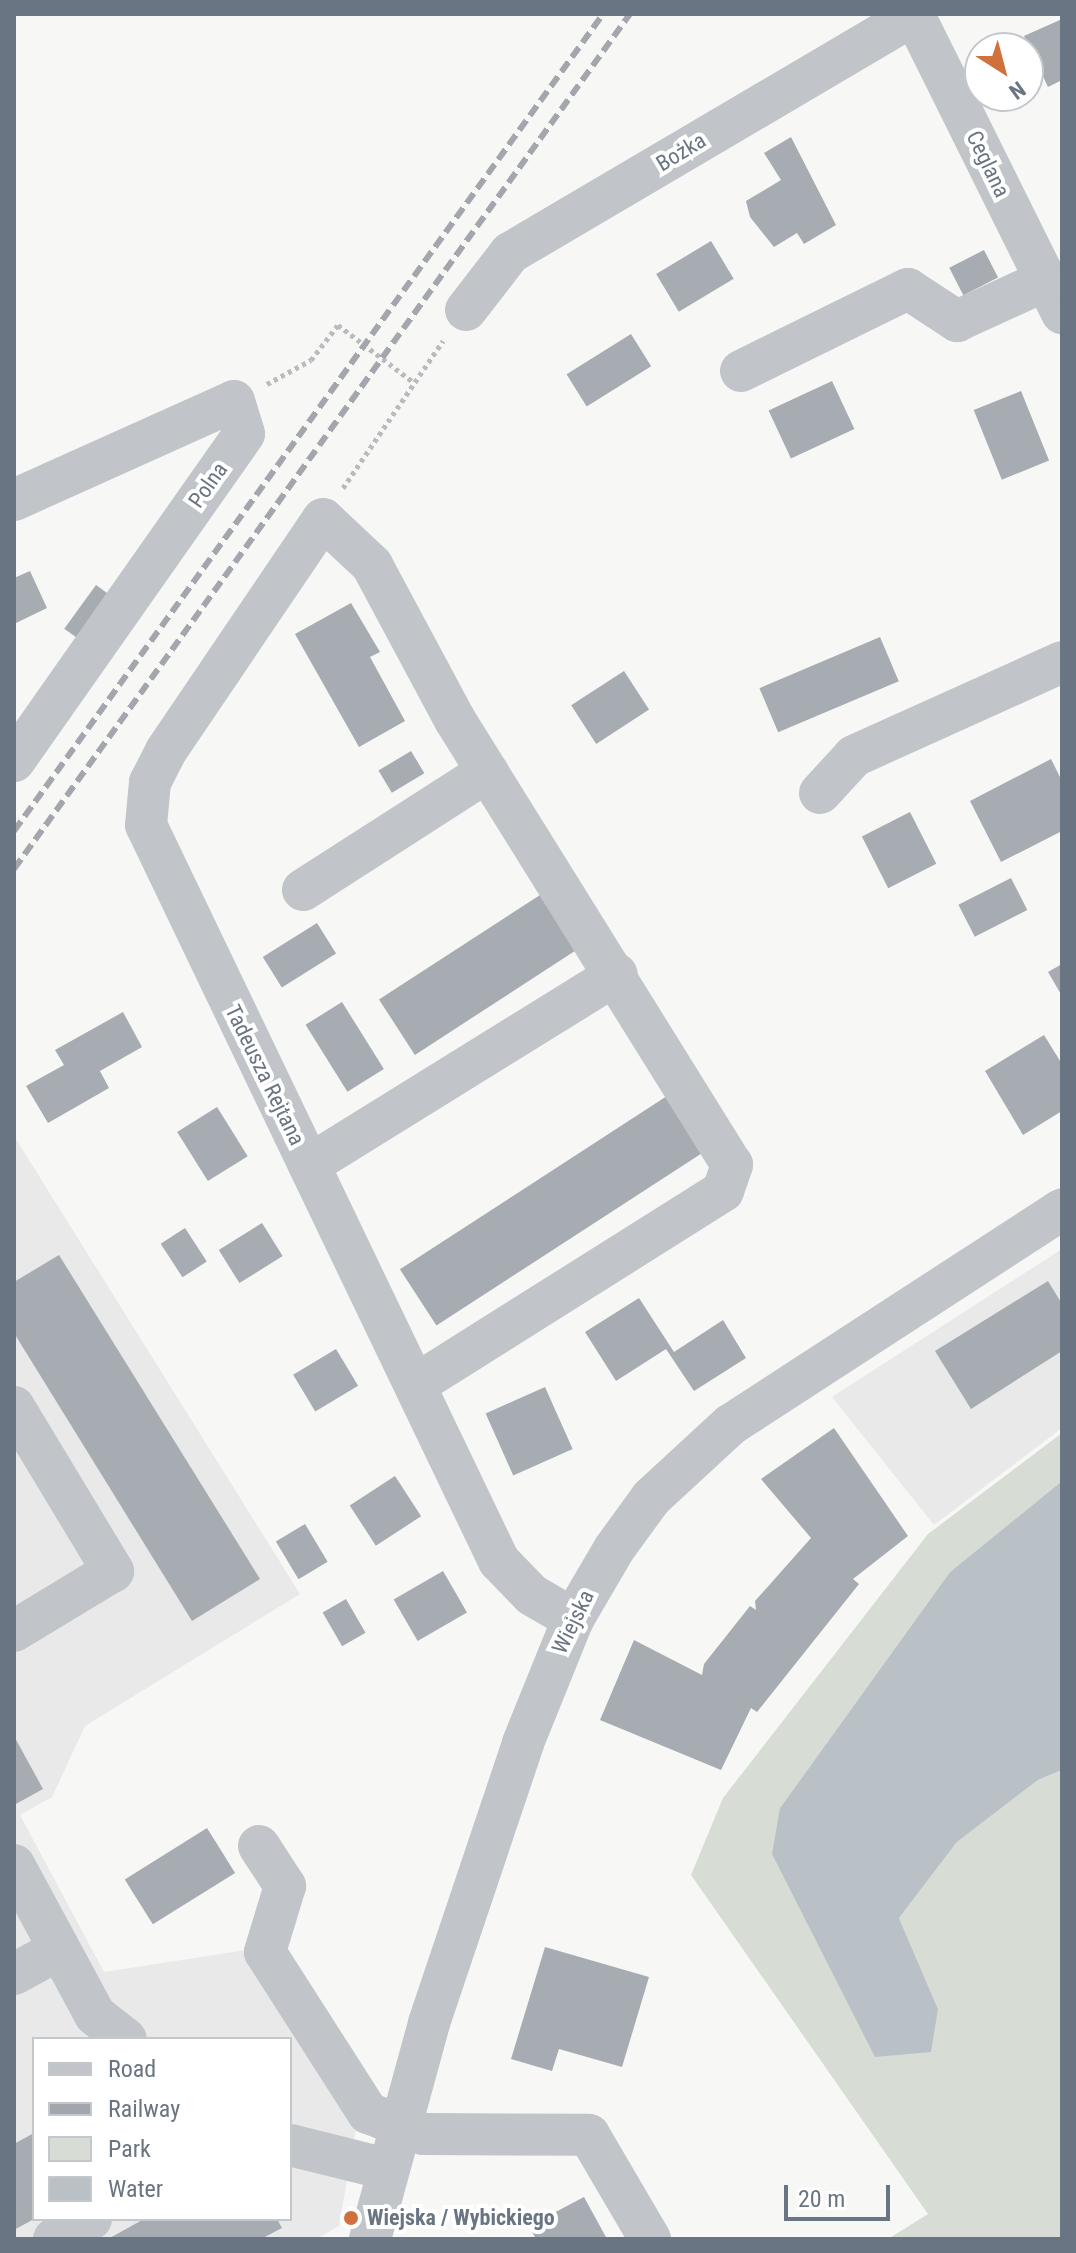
<!DOCTYPE html>
<html>
<head>
<meta charset="utf-8">
<style>
	body { margin:0 }
	#map { position:relative; width:1076px; height:2253px; overflow:hidden; background:#f7f8f5; font-family:"Roboto Condensed",sans-serif }
	div>[style] { position:absolute }
	[style*='--x'] { left:calc(var(--x)*1px); top:calc(var(--y)*1px); width:calc(var(--w)*1px); rotate:calc(var(--a)*1deg) }
	.built>* { inset:0; background:#e8e9e8 }
	.green>* { inset:0; background:#d7dcd5 }
	.water>* { inset:0; background:#b9c1c7 }
	.building>* { inset:0; background:#a6acb2; transform-origin:0 0 }
	.path>* { height:5px; margin-top:-2.5px; transform-origin:0; background:repeating-linear-gradient(90deg,#b9bbbe 0 4px,transparent 0 8px) }
	.minor>* { height:42px; margin:-21px; padding:0 21px; transform-origin:21px; border-radius:21px; background:#c1c4c8 }
	.rail>* { height:6px; margin-top:-3px; transform-origin:0; background:repeating-linear-gradient(90deg,#a3a7ad 0 12px,transparent 0 18px) }
	.dots>* { width:22px; height:22px; translate:-50% -50%; box-sizing:border-box; border:4px solid #fff; border-radius:50% }
	span { translate:-50% -50%; white-space:nowrap; text-align:center; line-height:1.15; -webkit-text-stroke:8px #fff; paint-order:stroke }
	.street-label { font-size:22px; color:#6a7583 }
	.poi-label { font-size:22px; color:#6a7583; font-weight:700 }
	.left { translate:0 -50%; text-align:left }
	.frame { position:absolute; inset:0; border:16px solid #6a7583; pointer-events:none }
	.legend { position:absolute; left:32px; top:2037px; width:260px; height:184px; box-sizing:border-box; background:#fff; border:2px solid #c3c8cd; margin:0; padding:10px 14px; list-style:none; font-size:24px; color:#6a7583 }
	.legend li { display:flex; align-items:center; gap:16px; height:40px }
	.legend b { width:40px; border:2px solid #c3c8cd }
	.north { position:absolute; left:964px; top:32px; width:80px; height:80px; box-sizing:border-box; background:#fff; border:2px solid #c3c8cd; border-radius:50%; rotate:144deg; font-size:22px; font-weight:700; line-height:32px; text-align:center; color:#6a7583 }
	.north::after { content:''; display:block; margin:auto; width:28px; height:36px; background:#d0713d; clip-path:polygon(50% 0,100% 100%,50% 72%,0 100%) }
	.scale { position:absolute; left:784px; top:2185px; width:106px; height:36px; box-sizing:border-box; border:4px solid #6a7583; border-top:0; padding-left:10px; font-size:24px; line-height:28px; white-space:nowrap; color:#6a7583; -webkit-text-stroke:6px #fff; paint-order:stroke }
</style>
</head>
<body>
<div id="map">
	<div class="built">
		<div style="clip-path:polygon(evenodd,14px 1136px,300px 1594px,85px 1726px,52px 1797px,20px 1815px,104px 1972px,246px 1950px,357px 2123px,339px 2226px,316px 2239px,14px 2239px,14px 1136px,34px 2039px,290px 2039px,290px 2219px,34px 2219px,34px 2039px)"></div>
		<div style="clip-path:polygon(1062px 1249px,1062px 1428px,934px 1525px,832px 1397px)"></div>
	</div>
	<div class="green">
		<div style="clip-path:polygon(1062px 1433px,1062px 1481px,950px 1572px,780px 1808px,938px 2009px,899px 1918px,957px 1842px,1038px 1780px,1062px 1770px,1062px 2239px,888px 2239px,928px 2214px,691px 1875px,723px 1798px,928px 1534px)"></div>
	</div>
	<div class="water">
		<div style="clip-path:polygon(1062px 1481px,1062px 1770px,1038px 1780px,957px 1842px,899px 1918px,938px 2009px,931px 2052px,875px 2057px,772px 1854px,780px 1808px,950px 1572px)"></div>
	</div>
	<div class="building">
		<div style="clip-path:polygon(1062px 19px,1062px 80px,1048px 87px,1024px 36px)"></div>
		<div style="clip-path:polygon(791px 137px,836px 225px,804px 244px,797px 233px,774px 247px,750px 217px,746px 201px,781px 180px,764px 153px)"></div>
		<div style="left:711px;top:241px;width:44px;height:64px;rotate:59deg"></div>
		<div style="left:984px;top:250px;width:31px;height:39px;rotate:63deg"></div>
		<div style="left:631px;top:334px;width:38px;height:76px;rotate:58deg"></div>
		<div style="left:832px;top:381px;width:53px;height:70px;rotate:65deg"></div>
		<div style="left:1021px;top:391px;width:75px;height:51px;rotate:68deg"></div>
		<div style="clip-path:polygon(30px 571px,47px 608px,14px 624px,14px 578px)"></div>
		<div style="left:96px;top:585px;width:22px;height:54px;rotate:36deg"></div>
		<div style="clip-path:polygon(351px 603px,380px 652px,370px 657px,405px 721px,359px 747px,295px 634px)"></div>
		<div style="left:880px;top:637px;width:48px;height:131px;rotate:67deg"></div>
		<div style="left:624px;top:671px;width:46px;height:63px;rotate:57deg"></div>
		<div style="left:411px;top:751px;width:26px;height:38px;rotate:59deg"></div>
		<div style="clip-path:polygon(1051px 759px,1062px 781px,1062px 831px,1001px 862px,970px 801px)"></div>
		<div style="left:910px;top:812px;width:58px;height:54px;rotate:63deg"></div>
		<div style="left:1011px;top:878px;width:36px;height:59px;rotate:63deg"></div>
		<div style="left:540px;top:895px;width:66px;height:192px;rotate:57deg"></div>
		<div style="left:317px;top:923px;width:36px;height:64px;rotate:58deg"></div>
		<div style="clip-path:polygon(1062px 964px,1062px 996px,1048px 972px)"></div>
		<div style="left:342px;top:1002px;width:79px;height:43px;rotate:58deg"></div>
		<div style="clip-path:polygon(123px 1012px,142px 1047px,100px 1071px,109px 1088px,48px 1123px,26px 1086px,64px 1065px,55px 1050px)"></div>
		<div style="clip-path:polygon(1044px 1035px,1062px 1064px,1062px 1111px,1023px 1135px,985px 1071px)"></div>
		<div style="left:670px;top:1094px;width:67px;height:322px;rotate:57deg"></div>
		<div style="left:217px;top:1107px;width:58px;height:47px;rotate:58deg"></div>
		<div style="left:262px;top:1223px;width:39px;height:51px;rotate:58deg"></div>
		<div style="left:185px;top:1228px;width:40px;height:29px;rotate:57deg"></div>
		<div style="clip-path:polygon(59px 1255px,260px 1579px,192px 1621px,14px 1333px,14px 1282px)"></div>
		<div style="clip-path:polygon(1048px 1281px,1062px 1304px,1062px 1351px,971px 1409px,935px 1351px)"></div>
		<div style="clip-path:polygon(639px 1298px,674px 1352px,723px 1320px,746px 1358px,694px 1391px,666px 1349px,616px 1381px,585px 1332px)"></div>
		<div style="left:336px;top:1349px;width:43px;height:50px;rotate:59deg"></div>
		<div style="left:545px;top:1387px;width:68px;height:65px;rotate:66deg"></div>
		<div style="clip-path:polygon(834px 1428px,908px 1536px,853px 1579px,859px 1584px,757px 1712px,751px 1708px,721px 1770px,600px 1720px,634px 1640px,702px 1675px,704px 1664px,750px 1606px,756px 1610px,755px 1601px,811px 1538px,761px 1479px)"></div>
		<div style="left:395px;top:1476px;width:48px;height:54px;rotate:57deg"></div>
		<div style="left:305px;top:1524px;width:44px;height:34px;rotate:59deg"></div>
		<div style="left:443px;top:1571px;width:48px;height:57px;rotate:60deg"></div>
		<div style="left:346px;top:1599px;width:39px;height:27px;rotate:60deg"></div>
		<div style="clip-path:polygon(14px 1736px,43px 1789px,14px 1805px)"></div>
		<div style="left:207px;top:1828px;width:53px;height:97px;rotate:58deg"></div>
		<div style="clip-path:polygon(545px 1947px,649px 1977px,622px 2067px,559px 2049px,552px 2071px,511px 2059px)"></div>
		<div style="clip-path:polygon(34px 2133px,34px 2219px,14px 2230px,14px 2144px)"></div>
		<div style="clip-path:polygon(584px 2197px,607px 2239px,536px 2239px,529px 2226px)"></div>
		<div style="clip-path:polygon(144px 2219px,277px 2219px,282px 2228px,261px 2239px,108px 2239px)"></div>
	</div>
	<div class="path">
		<div style="--x:267;--y:384;--w:50;--a:-28.6"></div>
		<div style="--x:311;--y:360;--w:44;--a:-52.4"></div>
		<div style="--x:338;--y:325;--w:94;--a:37.2"></div>
		<div style="--x:343;--y:488;--w:178;--a:-55.8"></div>
	</div>
	<div class="minor">
		<div style="--x:914;--y:15;--w:333;--a:63.6"></div>
		<div style="--x:466;--y:310;--w:72;--a:-52.3"></div>
		<div style="--x:510;--y:253;--w:470;--a:-30.5"></div>
		<div style="--x:741;--y:371;--w:186;--a:-26.2"></div>
		<div style="--x:908;--y:289;--w:59;--a:33.1"></div>
		<div style="--x:957;--y:321;--w:98;--a:-24.7"></div>
		<div style="--x:14;--y:500;--w:241;--a:-24.2"></div>
		<div style="--x:234;--y:401;--w:34;--a:73"></div>
		<div style="--x:244;--y:434;--w:400;--a:125.1"></div>
		<div style="--x:820;--y:793;--w:50;--a:-47.4"></div>
		<div style="--x:854;--y:756;--w:228;--a:-24.3"></div>
		<div style="--x:303;--y:890;--w:219;--a:-32.7"></div>
		<div style="--x:309;--y:1165;--w:362;--a:-31.8"></div>
		<div style="--x:415;--y:1385;--w:364;--a:-32.2"></div>
		<div style="--x:723;--y:1191;--w:28;--a:-71"></div>
		<div style="--x:732;--y:1165;--w:524;--a:-121.9"></div>
		<div style="--x:455;--y:720;--w:176;--a:-118.2"></div>
		<div style="--x:372;--y:565;--w:67;--a:-136.8"></div>
		<div style="--x:323;--y:519;--w:280;--a:124.1"></div>
		<div style="--x:166;--y:751;--w:35;--a:117"></div>
		<div style="--x:150;--y:782;--w:43;--a:95.3"></div>
		<div style="--x:146;--y:825;--w:816;--a:64.38"></div>
		<div style="--x:499;--y:1561;--w:47;--a:45.9"></div>
		<div style="--x:532;--y:1595;--w:48;--a:30.3"></div>
		<div style="--x:14;--y:1407;--w:192;--a:58.9"></div>
		<div style="--x:113;--y:1571;--w:116;--a:148.8"></div>
		<div style="--x:259;--y:1846;--w:48;--a:57"></div>
		<div style="--x:285;--y:1886;--w:69;--a:106.9"></div>
		<div style="--x:265;--y:1952;--w:191;--a:57.4"></div>
		<div style="--x:368;--y:2113;--w:59;--a:20.9"></div>
		<div style="--x:423;--y:2134;--w:166;--a:0.3"></div>
		<div style="--x:589;--y:2135;--w:121;--a:59.6"></div>
		<div style="--x:14;--y:1865;--w:170;--a:61.6"></div>
		<div style="--x:95;--y:2015;--w:39;--a:38"></div>
		<div style="--x:14;--y:1974;--w:50;--a:-28.6"></div>
		<div style="--x:290;--y:2145;--w:100;--a:13.9"></div>
		<div style="--x:54;--y:2239;--w:42;--a:-28.4"></div>
		<div style="--x:370;--y:2239;--w:224;--a:-74.7"></div>
		<div style="--x:429;--y:2023;--w:295;--a:-71.4"></div>
		<div style="--x:523;--y:1743;--w:134;--a:-68"></div>
		<div style="--x:573;--y:1619;--w:81;--a:-59.6"></div>
		<div style="--x:614;--y:1549;--w:63;--a:-54"></div>
		<div style="--x:651;--y:1498;--w:108;--a:-42.7"></div>
		<div style="--x:730;--y:1425;--w:396;--a:-33"></div>
	</div>
	<div class="rail">
		<div style="--x:14;--y:831;--w:1007;--a:-54.21"></div>
		<div style="--x:14;--y:869;--w:1054;--a:-54.23"></div>
	</div>
	<div class="dots">
		<div style="left:351px;top:2218px;background:#d0713d"></div>
	</div>
	<div class="street-label">
		<span style="left:681px;top:152px;rotate:-31deg">Bożka</span>
		<span style="left:988px;top:164px;rotate:64deg">Ceglana</span>
		<span style="left:208px;top:485px;rotate:-55deg">Polna</span>
		<span style="left:265px;top:1075px;rotate:64deg">Tadeusza Rejtana</span>
		<span style="left:573px;top:1622px;rotate:-64deg">Wiejska</span>
	</div>
	<div class="poi-label">
		<span class="left" style="left:367px;top:2218px">Wiejska / Wybickiego</span>
	</div>
	<div class="frame"></div>
	<ul class="legend">
	<li><b style="height:10px;background:#c1c4c8"></b>Road</li>
	<li><b style="height:10px;background:#a3a7ad"></b>Railway</li>
	<li><b style="height:22px;background:#d7dcd5"></b>Park</li>
	<li><b style="height:22px;background:#b9c1c7"></b>Water</li>
	</ul>
	<div class="north">N</div>
	<div class="scale">20 m</div>
</div>
</body>
</html>
